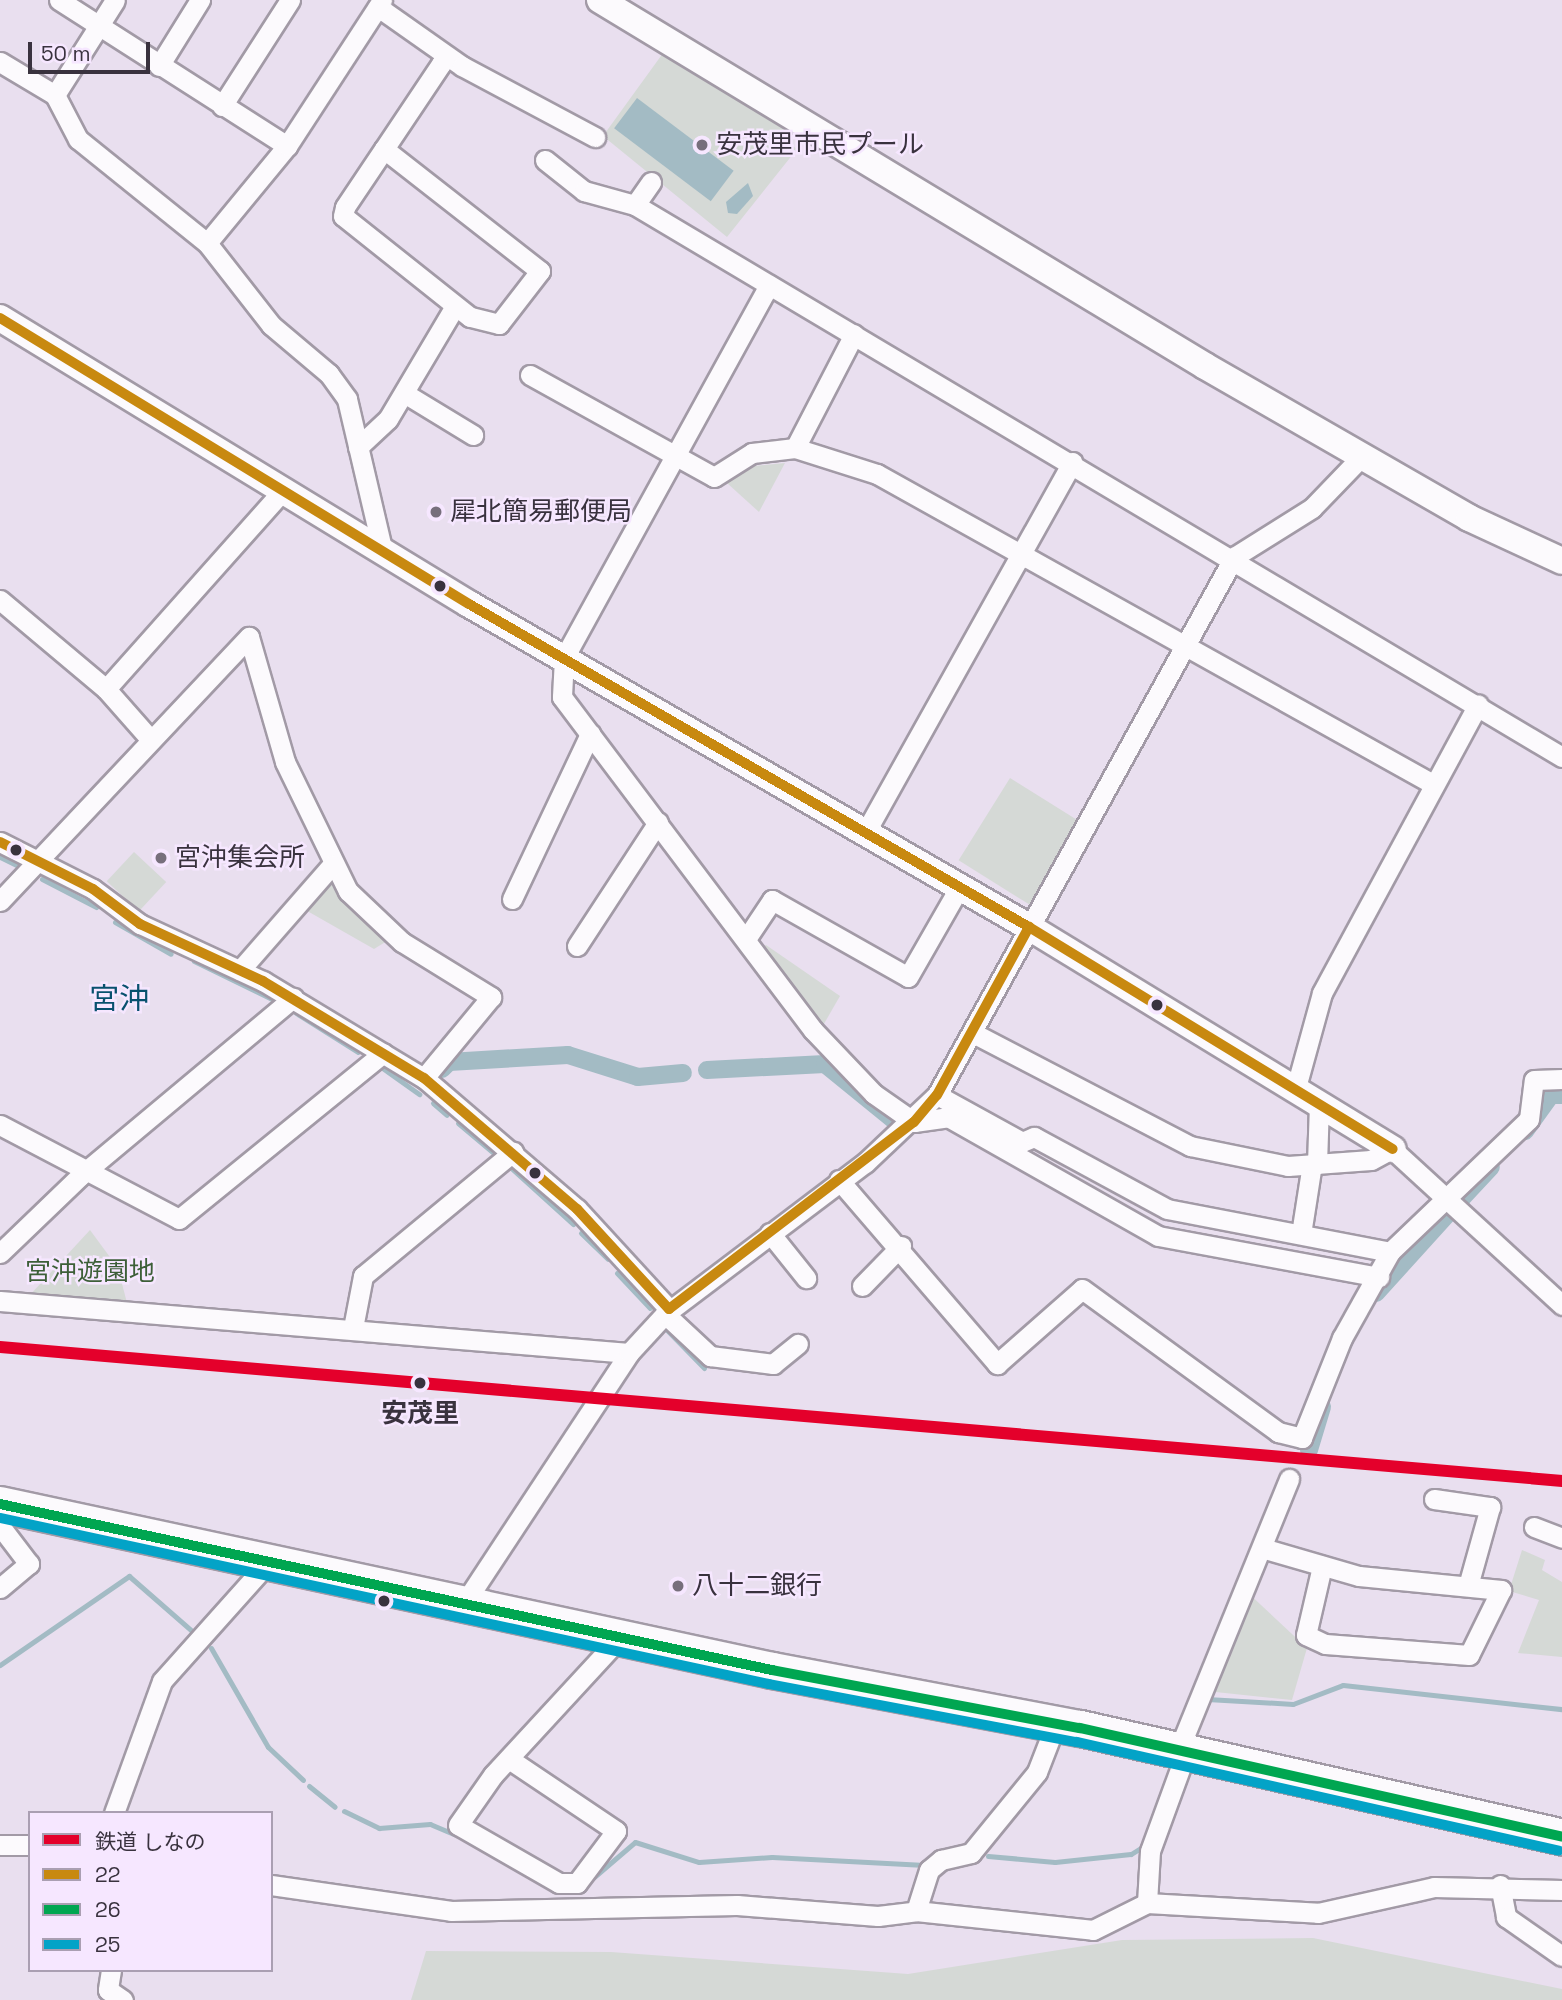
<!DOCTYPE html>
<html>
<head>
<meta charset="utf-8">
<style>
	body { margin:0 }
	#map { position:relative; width:1562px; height:2000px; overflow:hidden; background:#e9dfef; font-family:"Space Grotesk","Noto Sans JP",sans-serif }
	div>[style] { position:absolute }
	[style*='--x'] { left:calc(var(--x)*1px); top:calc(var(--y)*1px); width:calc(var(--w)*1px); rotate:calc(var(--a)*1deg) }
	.green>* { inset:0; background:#d5d9d6; transform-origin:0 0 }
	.water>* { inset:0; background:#a3bbc4; transform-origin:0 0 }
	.stream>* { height:5px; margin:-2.5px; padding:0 2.5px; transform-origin:2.5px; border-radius:2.5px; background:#a3bbc4 }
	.canal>* { height:18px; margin:-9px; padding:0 9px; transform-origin:9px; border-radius:9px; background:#a3bbc4 }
	.roads { filter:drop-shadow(2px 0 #a29aa6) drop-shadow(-2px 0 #a29aa6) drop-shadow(0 2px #a29aa6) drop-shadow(0 -2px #a29aa6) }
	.street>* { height:19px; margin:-9.5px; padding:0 9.5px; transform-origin:9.5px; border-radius:9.5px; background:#fcfafd }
	.secondary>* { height:26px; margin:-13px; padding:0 13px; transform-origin:13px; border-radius:13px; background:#fcfafd }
	.highway>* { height:35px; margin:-17.5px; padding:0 17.5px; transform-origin:17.5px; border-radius:17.5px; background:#fcfafd }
	.bus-1>* { height:10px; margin:-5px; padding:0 5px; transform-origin:5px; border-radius:5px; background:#c88910 }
	.bus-2>* { height:10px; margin:-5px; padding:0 5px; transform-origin:5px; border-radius:5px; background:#00a651 }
	.bus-3>* { height:10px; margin:-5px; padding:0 5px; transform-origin:5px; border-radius:5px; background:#03a3c7 }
	.rail-1>* { height:12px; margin:-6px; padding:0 6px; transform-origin:6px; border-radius:6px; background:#e4002b }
	.dots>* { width:19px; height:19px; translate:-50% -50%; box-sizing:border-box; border:4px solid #f6e7ff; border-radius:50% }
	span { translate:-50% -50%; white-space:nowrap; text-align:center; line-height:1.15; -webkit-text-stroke:5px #f6e7ff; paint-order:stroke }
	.poi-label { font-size:26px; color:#39323e }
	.left { translate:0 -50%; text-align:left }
	.park-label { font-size:26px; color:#3d5f38 }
	.stop-label { font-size:26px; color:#39323e; font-weight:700 }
	.quarter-label { font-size:30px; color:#08516e }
	.legend { position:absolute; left:28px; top:1811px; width:245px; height:161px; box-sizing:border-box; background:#f6e7ff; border:2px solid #aa9fb2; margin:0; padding:9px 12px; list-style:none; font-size:21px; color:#39323e }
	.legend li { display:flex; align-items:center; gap:14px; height:35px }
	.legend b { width:35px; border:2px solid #aa9fb2 }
	.scale { position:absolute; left:28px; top:42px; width:122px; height:32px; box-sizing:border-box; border:4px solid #39323e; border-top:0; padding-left:9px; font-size:21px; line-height:24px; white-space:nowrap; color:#39323e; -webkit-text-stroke:5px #f6e7ff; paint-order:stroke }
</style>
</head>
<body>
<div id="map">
	<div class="green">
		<div style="clip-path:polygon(666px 49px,792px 128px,784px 140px,797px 149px,727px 237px,603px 136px)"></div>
		<div style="clip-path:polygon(785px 463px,759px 512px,727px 483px,726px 477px,754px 466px)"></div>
		<div style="left:1010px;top:778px;width:84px;height:97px;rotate:32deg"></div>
		<div style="left:134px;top:852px;width:44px;height:40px;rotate:43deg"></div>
		<div style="clip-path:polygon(326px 880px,334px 883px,387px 941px,374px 949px,302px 908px)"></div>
		<div style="clip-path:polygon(766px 945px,840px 996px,821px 1029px,760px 949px)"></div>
		<div style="clip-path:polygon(90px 1230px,118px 1268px,127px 1303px,29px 1296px)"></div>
		<div style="clip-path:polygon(1522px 1550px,1545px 1560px,1542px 1570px,1562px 1582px,1562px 1657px,1518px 1653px,1539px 1600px,1509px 1591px)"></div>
		<div style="clip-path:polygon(1246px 1591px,1307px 1648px,1292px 1700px,1206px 1691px)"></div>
		<div style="clip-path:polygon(1313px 1938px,1562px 1989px,1562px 2000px,411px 2000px,426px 1951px,611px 1952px,908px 1974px,1122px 1940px)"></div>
	</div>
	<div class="water">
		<div style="left:637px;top:98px;width:121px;height:38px;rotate:37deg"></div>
		<div style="clip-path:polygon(748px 183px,753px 196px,737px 214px,728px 213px,726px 202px)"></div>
	</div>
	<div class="stream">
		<div style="--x:0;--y:857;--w:25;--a:26"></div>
		<div style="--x:42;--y:879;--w:61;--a:27.4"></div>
		<div style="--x:115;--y:922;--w:64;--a:29.7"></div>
		<div style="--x:194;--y:961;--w:89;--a:26"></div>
		<div style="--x:296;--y:1013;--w:73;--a:32.2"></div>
		<div style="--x:381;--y:1067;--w:47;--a:35.4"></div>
		<div style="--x:433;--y:1103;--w:18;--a:41"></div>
		<div style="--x:458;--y:1123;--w:51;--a:40.2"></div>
		<div style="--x:508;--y:1165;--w:88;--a:42.2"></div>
		<div style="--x:581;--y:1233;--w:37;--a:44"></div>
		<div style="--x:617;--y:1273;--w:48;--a:46.7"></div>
		<div style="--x:665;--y:1328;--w:56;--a:45.7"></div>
		<div style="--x:211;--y:1648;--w:114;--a:60.1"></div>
		<div style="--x:268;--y:1747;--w:48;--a:43.3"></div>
		<div style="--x:0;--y:1665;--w:157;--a:-34.6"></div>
		<div style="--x:129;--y:1576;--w:85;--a:41.2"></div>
		<div style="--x:1207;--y:1699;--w:86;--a:3.3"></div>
		<div style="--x:1293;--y:1704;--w:53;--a:-20.8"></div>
		<div style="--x:1343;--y:1685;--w:220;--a:6.3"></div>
		<div style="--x:309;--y:1786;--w:33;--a:39"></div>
		<div style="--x:344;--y:1811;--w:39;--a:26"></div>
		<div style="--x:379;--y:1828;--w:51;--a:-4.5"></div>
		<div style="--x:430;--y:1824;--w:34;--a:23"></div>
		<div style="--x:988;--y:1856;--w:67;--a:5.1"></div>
		<div style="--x:1055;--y:1862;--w:76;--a:-6"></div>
		<div style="--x:1131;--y:1854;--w:15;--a:-32"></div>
		<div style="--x:587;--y:1883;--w:63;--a:-40.5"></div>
		<div style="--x:635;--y:1842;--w:67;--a:17.4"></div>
		<div style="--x:699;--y:1862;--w:73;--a:-3.9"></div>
		<div style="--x:772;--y:1857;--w:153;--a:3"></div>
	</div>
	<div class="canal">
		<div style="--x:442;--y:1069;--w:10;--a:-45"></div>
		<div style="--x:449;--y:1062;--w:119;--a:-3.4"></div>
		<div style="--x:568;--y:1055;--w:73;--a:17.4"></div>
		<div style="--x:638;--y:1077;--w:45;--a:-5.1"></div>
		<div style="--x:707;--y:1070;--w:118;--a:-2.9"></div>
		<div style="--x:825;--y:1064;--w:92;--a:39.2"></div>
		<div style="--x:1525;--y:1131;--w:44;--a:-54.2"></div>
		<div style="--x:1551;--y:1095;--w:11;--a:0"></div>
		<div style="--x:1460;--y:1200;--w:45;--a:-46.8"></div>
		<div style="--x:1376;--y:1293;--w:110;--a:-47.9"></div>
		<div style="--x:1309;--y:1450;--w:45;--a:-73.2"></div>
	</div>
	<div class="roads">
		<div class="street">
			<div style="--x:59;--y:0;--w:271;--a:32.6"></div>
			<div style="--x:378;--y:7;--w:103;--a:35.1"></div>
			<div style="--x:462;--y:66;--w:151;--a:28.1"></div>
			<div style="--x:0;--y:62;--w:64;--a:31"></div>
			<div style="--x:55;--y:95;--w:50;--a:62.4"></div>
			<div style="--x:78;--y:139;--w:166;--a:38.9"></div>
			<div style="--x:207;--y:243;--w:104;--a:52"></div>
			<div style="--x:271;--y:325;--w:76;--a:40.2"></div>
			<div style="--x:329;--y:374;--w:31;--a:54"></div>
			<div style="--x:347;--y:399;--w:158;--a:76.8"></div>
			<div style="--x:159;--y:66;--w:78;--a:-58.2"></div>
			<div style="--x:55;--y:95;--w:112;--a:-57.7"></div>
			<div style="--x:222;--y:106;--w:126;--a:-57.3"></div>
			<div style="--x:384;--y:149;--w:198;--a:38"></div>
			<div style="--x:540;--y:271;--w:67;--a:127.7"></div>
			<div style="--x:499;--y:324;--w:30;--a:-166"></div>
			<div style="--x:470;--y:317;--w:162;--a:-141.5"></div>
			<div style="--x:343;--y:216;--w:9;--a:-77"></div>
			<div style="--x:345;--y:207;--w:70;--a:-56.1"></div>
			<div style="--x:384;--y:149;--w:102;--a:-56.2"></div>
			<div style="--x:441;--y:64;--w:9;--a:-63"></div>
			<div style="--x:545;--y:160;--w:50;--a:38.5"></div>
			<div style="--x:584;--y:191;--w:53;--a:15.4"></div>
			<div style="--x:635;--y:205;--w:1079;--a:30.77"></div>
			<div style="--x:635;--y:205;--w:28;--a:-55"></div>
			<div style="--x:207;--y:243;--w:126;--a:-50.5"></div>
			<div style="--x:287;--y:146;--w:174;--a:-56.9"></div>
			<div style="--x:769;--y:285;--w:426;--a:118.8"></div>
			<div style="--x:564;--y:658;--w:39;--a:93"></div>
			<div style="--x:562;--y:697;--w:417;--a:53"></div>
			<div style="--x:813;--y:1030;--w:88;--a:46.4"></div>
			<div style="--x:874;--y:1094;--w:49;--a:35"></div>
			<div style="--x:914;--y:1122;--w:34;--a:-8"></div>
			<div style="--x:948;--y:1117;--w:241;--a:29.5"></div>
			<div style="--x:1158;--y:1236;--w:225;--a:10.5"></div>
			<div style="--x:530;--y:375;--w:210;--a:29"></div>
			<div style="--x:714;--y:477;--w:45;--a:-32.3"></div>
			<div style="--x:752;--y:453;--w:43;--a:-6.6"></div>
			<div style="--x:795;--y:448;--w:86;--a:17.6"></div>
			<div style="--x:877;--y:474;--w:637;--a:29.14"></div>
			<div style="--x:404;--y:393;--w:81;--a:31.3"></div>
			<div style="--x:358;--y:447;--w:41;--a:-43"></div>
			<div style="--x:388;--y:419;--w:131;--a:-59.3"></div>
			<div style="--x:795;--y:448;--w:128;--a:-62.6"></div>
			<div style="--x:0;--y:600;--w:138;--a:40"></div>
			<div style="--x:106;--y:689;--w:68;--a:48.6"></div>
			<div style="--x:106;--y:689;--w:268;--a:-48.3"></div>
			<div style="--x:865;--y:833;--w:425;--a:-60.8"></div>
			<div style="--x:0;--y:842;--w:104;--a:26.8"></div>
			<div style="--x:93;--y:889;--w:59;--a:36.7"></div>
			<div style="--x:140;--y:924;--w:136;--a:24.9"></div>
			<div style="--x:263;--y:981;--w:188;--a:31.1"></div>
			<div style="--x:424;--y:1078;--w:201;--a:40.6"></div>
			<div style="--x:577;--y:1209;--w:136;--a:47.4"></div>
			<div style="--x:512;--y:899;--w:183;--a:-64.7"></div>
			<div style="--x:0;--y:901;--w:363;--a:-46.7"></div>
			<div style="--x:249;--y:637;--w:130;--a:73.9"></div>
			<div style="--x:285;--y:762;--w:144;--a:64"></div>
			<div style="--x:348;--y:891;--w:74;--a:43.4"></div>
			<div style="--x:402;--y:942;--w:105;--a:31.7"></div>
			<div style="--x:491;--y:997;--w:105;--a:129.6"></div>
			<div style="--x:746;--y:939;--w:47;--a:-56.3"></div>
			<div style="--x:772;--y:900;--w:156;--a:29.5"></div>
			<div style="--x:908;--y:977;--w:103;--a:-60.2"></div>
			<div style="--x:577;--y:946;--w:148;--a:-56.8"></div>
			<div style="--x:240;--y:970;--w:140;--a:-48.8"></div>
			<div style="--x:973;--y:1033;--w:245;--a:27.5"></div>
			<div style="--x:1190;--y:1146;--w:100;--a:11.5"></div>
			<div style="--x:1288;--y:1166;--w:83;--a:-4.1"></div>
			<div style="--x:1371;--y:1160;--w:24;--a:-28"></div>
			<div style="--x:1392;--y:1149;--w:231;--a:42.5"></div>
			<div style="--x:1295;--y:1091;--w:102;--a:-74.6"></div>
			<div style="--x:1322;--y:993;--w:328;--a:-61.6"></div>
			<div style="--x:937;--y:1095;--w:97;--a:28.9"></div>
			<div style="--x:1022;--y:1142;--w:13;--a:-23"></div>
			<div style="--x:1034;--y:1137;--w:151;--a:28.4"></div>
			<div style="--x:1167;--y:1209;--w:227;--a:10.9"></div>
			<div style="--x:0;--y:1125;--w:202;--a:27.7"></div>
			<div style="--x:179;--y:1219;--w:263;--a:-39.1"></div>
			<div style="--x:1317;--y:1164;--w:59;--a:-88.1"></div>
			<div style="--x:839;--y:1180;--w:243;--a:49.3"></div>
			<div style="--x:997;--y:1364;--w:113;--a:-41.4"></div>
			<div style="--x:1082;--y:1289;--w:243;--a:36.1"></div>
			<div style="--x:1278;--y:1432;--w:25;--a:14"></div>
			<div style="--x:1302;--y:1438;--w:108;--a:-68.2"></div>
			<div style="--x:1342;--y:1338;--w:98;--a:-60.8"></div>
			<div style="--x:1390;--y:1252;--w:192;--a:-43.7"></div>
			<div style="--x:1529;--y:1119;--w:39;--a:-83"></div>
			<div style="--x:1534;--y:1080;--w:28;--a:-2"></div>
			<div style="--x:770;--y:1233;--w:58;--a:51.3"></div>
			<div style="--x:1301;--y:1234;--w:71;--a:-81.1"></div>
			<div style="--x:0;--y:1253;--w:111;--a:-43.9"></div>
			<div style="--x:80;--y:1176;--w:278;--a:-39.9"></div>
			<div style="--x:862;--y:1286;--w:56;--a:-45.7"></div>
			<div style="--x:0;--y:1301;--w:631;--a:4.73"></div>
			<div style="--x:665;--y:1314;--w:62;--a:43"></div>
			<div style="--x:710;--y:1356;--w:64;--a:7.2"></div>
			<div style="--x:773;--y:1364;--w:32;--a:-39"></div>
			<div style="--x:353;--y:1328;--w:53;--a:-79.1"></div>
			<div style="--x:363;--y:1276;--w:195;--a:-39.6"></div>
			<div style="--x:1434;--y:1499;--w:57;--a:8.1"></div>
			<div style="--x:1490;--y:1507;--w:82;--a:105.6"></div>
			<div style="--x:1534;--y:1527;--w:30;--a:21"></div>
			<div style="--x:1262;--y:1548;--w:101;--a:16.1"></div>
			<div style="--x:1359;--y:1576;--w:143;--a:5.6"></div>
			<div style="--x:1501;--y:1590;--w:72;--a:116.2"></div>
			<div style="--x:1469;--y:1655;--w:144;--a:-175.6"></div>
			<div style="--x:1325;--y:1644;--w:21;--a:-155"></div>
			<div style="--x:1306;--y:1635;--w:71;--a:-76.9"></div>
			<div style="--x:0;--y:1588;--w:38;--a:-40"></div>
			<div style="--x:29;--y:1564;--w:48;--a:-127.3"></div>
			<div style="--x:0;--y:1526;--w:22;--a:-77"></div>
			<div style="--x:465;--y:1602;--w:298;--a:-56.6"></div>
			<div style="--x:629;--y:1353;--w:53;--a:-47.3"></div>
			<div style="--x:665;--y:1314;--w:251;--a:-37.1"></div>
			<div style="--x:865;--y:1163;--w:99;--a:-43.4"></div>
			<div style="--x:937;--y:1095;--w:615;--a:-61.1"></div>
			<div style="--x:1234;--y:557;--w:92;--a:-32.1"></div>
			<div style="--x:1312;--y:508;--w:71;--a:-46.1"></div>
			<div style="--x:509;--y:1759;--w:129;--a:33.9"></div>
			<div style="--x:616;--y:1831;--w:65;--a:126.9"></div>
			<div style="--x:577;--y:1883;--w:18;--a:180"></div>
			<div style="--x:559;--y:1883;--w:116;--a:-150.1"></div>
			<div style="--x:458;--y:1825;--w:61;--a:-55"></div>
			<div style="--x:493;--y:1775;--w:173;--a:-47.3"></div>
			<div style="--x:610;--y:1648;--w:13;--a:-86"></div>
			<div style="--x:114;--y:1813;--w:140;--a:-70"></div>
			<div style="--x:162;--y:1681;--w:162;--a:-48.2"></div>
			<div style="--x:0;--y:1845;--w:30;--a:0"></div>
			<div style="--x:271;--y:1885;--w:182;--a:8.2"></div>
			<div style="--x:451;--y:1911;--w:286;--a:-1.2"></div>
			<div style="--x:737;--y:1905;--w:141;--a:4.5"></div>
			<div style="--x:878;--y:1916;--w:38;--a:-7"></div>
			<div style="--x:916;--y:1911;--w:178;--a:6.1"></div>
			<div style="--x:1093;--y:1930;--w:60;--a:-26.6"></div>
			<div style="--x:1147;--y:1903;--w:171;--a:3.3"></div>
			<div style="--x:1318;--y:1913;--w:119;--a:-12.6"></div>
			<div style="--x:1434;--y:1887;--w:128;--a:1.3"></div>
			<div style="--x:1500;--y:1885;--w:33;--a:79"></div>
			<div style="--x:1506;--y:1917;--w:68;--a:34.9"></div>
			<div style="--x:1147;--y:1903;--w:52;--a:-86.7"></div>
			<div style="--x:1150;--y:1851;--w:96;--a:-69.9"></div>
			<div style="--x:1183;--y:1761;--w:22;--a:-90"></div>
			<div style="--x:1183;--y:1739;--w:281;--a:-67.8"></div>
			<div style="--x:916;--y:1911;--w:43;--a:-72.4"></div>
			<div style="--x:929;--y:1870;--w:16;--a:-40"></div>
			<div style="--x:941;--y:1860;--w:31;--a:-13"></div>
			<div style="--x:971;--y:1853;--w:104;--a:-50.8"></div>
			<div style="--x:1037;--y:1772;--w:53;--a:-68.8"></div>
			<div style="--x:111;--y:1970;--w:20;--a:99"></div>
			<div style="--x:108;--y:1990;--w:18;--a:34"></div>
		</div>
		<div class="secondary">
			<div style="--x:600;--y:0;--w:707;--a:31.17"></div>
			<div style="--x:1205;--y:366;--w:305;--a:29.9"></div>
			<div style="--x:1469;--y:518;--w:102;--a:24.8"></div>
			<div style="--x:0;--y:318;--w:549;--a:31.38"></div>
			<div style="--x:469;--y:604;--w:646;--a:29.98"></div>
			<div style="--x:1029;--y:927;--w:426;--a:31.4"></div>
		</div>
		<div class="highway">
			<div style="--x:0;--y:1504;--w:790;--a:12.14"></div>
			<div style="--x:772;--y:1670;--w:313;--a:10.7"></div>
			<div style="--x:1080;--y:1728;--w:494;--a:12.7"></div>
		</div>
	</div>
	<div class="bus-1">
		<div style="--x:0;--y:318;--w:549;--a:31.38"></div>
		<div style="--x:469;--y:604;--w:646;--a:29.98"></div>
		<div style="--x:1029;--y:927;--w:426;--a:31.4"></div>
		<div style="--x:0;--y:842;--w:104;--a:26.8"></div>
		<div style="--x:93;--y:889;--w:59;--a:36.7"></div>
		<div style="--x:140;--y:924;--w:136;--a:24.9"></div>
		<div style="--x:263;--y:981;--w:188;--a:31.1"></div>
		<div style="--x:424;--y:1078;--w:201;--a:40.6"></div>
		<div style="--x:577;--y:1209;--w:136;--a:47.4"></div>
		<div style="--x:669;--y:1309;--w:308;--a:-37.4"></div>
		<div style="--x:914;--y:1122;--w:35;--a:-50"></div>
		<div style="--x:937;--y:1095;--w:192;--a:-61.3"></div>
	</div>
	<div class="bus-2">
		<div style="--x:0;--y:1504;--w:790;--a:12.14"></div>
		<div style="--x:772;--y:1670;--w:313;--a:10.7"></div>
		<div style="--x:1080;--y:1728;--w:494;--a:12.7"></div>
	</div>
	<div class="bus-3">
		<div style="--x:0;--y:1518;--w:787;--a:12.18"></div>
		<div style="--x:769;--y:1684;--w:313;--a:10.7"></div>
		<div style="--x:1077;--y:1742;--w:494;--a:12.7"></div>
	</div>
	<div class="rail-1">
		<div style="--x:0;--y:1347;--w:1568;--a:4.9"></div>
	</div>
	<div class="dots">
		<div style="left:702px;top:145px;background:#776f7c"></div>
		<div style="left:436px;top:512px;background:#776f7c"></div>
		<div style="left:440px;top:586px;background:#39323e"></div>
		<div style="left:16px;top:850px;background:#39323e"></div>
		<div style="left:161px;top:858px;background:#776f7c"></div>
		<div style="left:1157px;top:1005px;background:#39323e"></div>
		<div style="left:535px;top:1173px;background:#39323e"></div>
		<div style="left:420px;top:1383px;background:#39323e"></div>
		<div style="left:678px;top:1586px;background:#776f7c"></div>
		<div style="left:384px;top:1601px;background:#39323e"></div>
	</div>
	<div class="poi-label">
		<span class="left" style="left:716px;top:145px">安茂里市民プール</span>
		<span class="left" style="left:450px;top:512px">犀北簡易郵便局</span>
		<span class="left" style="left:175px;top:858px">宮沖集会所</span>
		<span class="left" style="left:692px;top:1586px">八十二銀行</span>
	</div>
	<div class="park-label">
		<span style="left:90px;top:1272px">宮沖遊園地</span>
	</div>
	<div class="stop-label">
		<span style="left:420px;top:1414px">安茂里</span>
	</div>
	<div class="quarter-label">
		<span style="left:119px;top:999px">宮沖</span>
	</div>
	<ul class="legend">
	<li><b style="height:9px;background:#e4002b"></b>鉄道 しなの</li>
	<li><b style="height:9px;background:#c88910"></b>22</li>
	<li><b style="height:9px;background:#00a651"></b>26</li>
	<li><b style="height:9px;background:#03a3c7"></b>25</li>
	</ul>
	<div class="scale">50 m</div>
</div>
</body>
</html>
